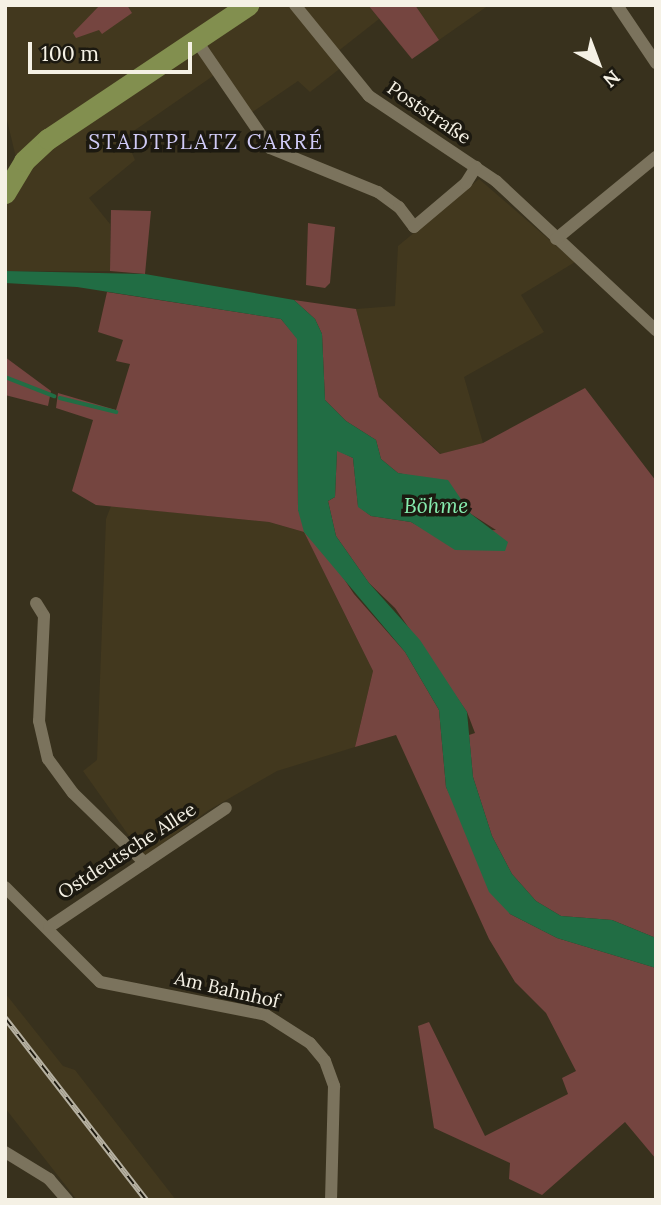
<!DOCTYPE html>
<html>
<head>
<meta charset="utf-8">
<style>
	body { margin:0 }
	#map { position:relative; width:661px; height:1205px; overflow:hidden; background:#38311d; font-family:Lora,serif }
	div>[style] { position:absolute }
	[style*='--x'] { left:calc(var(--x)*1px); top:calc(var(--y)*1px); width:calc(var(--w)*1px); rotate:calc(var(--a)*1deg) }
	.built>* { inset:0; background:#42381e }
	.green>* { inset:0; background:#754540 }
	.water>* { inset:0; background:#216d44 }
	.stream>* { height:3.5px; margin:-1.75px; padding:0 1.75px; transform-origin:1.75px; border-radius:1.75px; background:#216d44 }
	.street>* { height:12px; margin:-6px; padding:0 6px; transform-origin:6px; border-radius:6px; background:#7b735d }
	.primary>* { height:21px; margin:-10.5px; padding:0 10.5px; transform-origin:10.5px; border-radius:10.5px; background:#828f4f }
	.rail>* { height:6px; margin-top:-3px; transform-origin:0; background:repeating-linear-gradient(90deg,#1c1910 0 10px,#b6b1a2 0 20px); box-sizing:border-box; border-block:2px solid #b6b1a2 }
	span { translate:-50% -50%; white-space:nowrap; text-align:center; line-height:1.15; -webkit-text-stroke:7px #1c1910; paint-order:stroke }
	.street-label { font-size:19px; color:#f5f1e5 }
	.neighbourhood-label { font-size:21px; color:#d0cbf7; letter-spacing:2px }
	.water-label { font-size:21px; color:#86ecae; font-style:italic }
	.frame { position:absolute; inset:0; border:7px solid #f5f1e5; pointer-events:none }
	.north { position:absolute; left:563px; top:28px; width:70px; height:70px; -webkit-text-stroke:5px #1c1910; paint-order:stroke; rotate:139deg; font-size:19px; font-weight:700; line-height:28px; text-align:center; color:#f5f1e5 }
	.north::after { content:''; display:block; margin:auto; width:24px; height:32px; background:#f5f1e5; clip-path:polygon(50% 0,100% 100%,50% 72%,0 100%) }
	.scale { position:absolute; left:28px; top:42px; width:164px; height:32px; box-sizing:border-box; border:4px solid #f5f1e5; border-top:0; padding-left:9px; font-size:21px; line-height:24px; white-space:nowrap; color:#f5f1e5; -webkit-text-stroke:5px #1c1910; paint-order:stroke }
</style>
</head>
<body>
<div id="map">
	<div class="built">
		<div style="clip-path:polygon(5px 5px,368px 5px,379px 19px,337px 52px,347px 63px,310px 92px,298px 81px,251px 113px,223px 69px,125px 137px,135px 160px,89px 198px,110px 224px,110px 271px,5px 271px,5px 207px,19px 170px,5px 112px)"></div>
		<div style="clip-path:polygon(415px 5px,489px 5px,439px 40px)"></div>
		<div style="clip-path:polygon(479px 179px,575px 262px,521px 295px,544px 332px,464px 377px,483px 443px,441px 454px,379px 397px,356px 309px,395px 306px,398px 246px)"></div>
		<div style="clip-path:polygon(111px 506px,269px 522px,304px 532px,373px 671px,355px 747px,277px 771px,209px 810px,144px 857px,83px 771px,97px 760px,106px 519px)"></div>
		<div style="clip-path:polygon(5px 993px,63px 1066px,75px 1070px,176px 1200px,77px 1200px,5px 1108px)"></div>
	</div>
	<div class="green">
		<div style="clip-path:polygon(100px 5px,127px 5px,132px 13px,102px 34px,99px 30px,76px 38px,73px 33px)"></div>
		<div style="clip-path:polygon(368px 5px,415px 5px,439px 40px,412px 59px)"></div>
		<div style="clip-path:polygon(111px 210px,151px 211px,145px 274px,110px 271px)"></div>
		<div style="clip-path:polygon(308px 223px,335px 227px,330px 283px,325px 288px,306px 285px)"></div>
		<div style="clip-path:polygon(107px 292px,281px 319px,297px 338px,298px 510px,354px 594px,405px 652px,439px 710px,446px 787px,510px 914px,557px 938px,656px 968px,656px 1159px,625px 1122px,542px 1195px,509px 1179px,510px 1163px,434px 1128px,418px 1026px,429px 1022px,485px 1136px,568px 1094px,562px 1078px,576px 1071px,546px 1013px,515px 982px,489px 939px,396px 735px,355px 747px,373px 671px,304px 532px,269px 522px,96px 505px,72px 491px,93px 420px,56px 408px,58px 393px,116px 410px,130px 364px,116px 361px,123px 340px,98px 332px)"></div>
		<div style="clip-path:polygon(294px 300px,356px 309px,379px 397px,440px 454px,483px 443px,585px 388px,656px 481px,656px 938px,612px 920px,561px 916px,536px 901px,512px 874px,492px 836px,473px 777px,469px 735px,475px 733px,467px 712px,395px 608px,369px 583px,336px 536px,328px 501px,335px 497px,337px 450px,353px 458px,358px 506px,371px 516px,411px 522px,431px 533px,496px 530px,471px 514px,437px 481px,398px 473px,381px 459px,376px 440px,346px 421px,325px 400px,322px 334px,315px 319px)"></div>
		<div style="clip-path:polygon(5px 357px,51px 391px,48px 406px,5px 395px)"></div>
	</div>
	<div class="water">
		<div style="clip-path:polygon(5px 271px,145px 274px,294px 300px,315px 319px,322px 334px,325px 400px,346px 421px,376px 440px,381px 459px,398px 473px,448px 480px,471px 514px,508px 542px,505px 551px,455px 550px,411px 522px,371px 516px,358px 507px,353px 458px,337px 451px,335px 497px,328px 501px,336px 536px,369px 583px,420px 640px,467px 712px,473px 777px,492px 836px,512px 874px,536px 901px,561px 916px,612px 920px,656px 938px,656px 968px,557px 938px,510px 914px,489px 892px,446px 787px,439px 710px,405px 652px,304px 532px,298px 510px,297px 339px,281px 319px,77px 287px,5px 283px)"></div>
	</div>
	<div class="stream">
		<div style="--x:5;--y:377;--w:53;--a:21.2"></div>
		<div style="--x:60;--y:398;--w:58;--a:14"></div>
	</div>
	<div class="street">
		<div style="--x:295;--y:5;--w:117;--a:50.9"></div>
		<div style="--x:369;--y:96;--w:153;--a:33.8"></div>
		<div style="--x:496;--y:181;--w:219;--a:43"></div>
		<div style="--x:617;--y:5;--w:70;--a:56.1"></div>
		<div style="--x:196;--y:40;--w:131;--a:55.6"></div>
		<div style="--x:270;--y:148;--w:117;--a:22.2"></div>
		<div style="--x:378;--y:192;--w:26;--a:36"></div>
		<div style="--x:399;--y:207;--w:25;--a:53"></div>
		<div style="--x:414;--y:227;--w:68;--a:-40.2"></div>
		<div style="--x:466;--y:183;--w:19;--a:-58"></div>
		<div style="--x:556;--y:239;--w:129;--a:-39.4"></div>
		<div style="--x:36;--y:603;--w:15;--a:58"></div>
		<div style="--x:44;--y:616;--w:105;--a:92.7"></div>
		<div style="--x:39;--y:721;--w:39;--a:77"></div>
		<div style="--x:48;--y:759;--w:42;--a:53.7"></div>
		<div style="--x:73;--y:793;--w:100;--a:44.2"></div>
		<div style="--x:5;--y:887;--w:134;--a:45"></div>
		<div style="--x:100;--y:982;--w:169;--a:11.2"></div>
		<div style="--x:266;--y:1015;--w:52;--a:32.5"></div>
		<div style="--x:310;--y:1043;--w:23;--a:50"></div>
		<div style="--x:325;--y:1061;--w:27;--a:70"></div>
		<div style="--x:334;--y:1086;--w:114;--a:91.5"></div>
		<div style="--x:49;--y:927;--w:213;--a:-33.9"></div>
		<div style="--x:5;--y:1152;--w:52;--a:31.5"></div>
		<div style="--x:49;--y:1179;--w:28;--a:49"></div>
	</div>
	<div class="primary">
		<div style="--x:5;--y:193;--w:37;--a:-59"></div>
		<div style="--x:24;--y:161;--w:33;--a:-43"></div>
		<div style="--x:48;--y:139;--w:241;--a:-33.8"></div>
	</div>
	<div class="rail">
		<div style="--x:5;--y:1018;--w:230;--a:52.2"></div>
	</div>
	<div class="street-label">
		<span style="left:429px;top:113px;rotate:34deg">Poststraße</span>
		<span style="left:127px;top:851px;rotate:-33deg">Ostdeutsche Allee</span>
		<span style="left:227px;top:990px;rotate:13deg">Am Bahnhof</span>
	</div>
	<div class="neighbourhood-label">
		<span style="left:206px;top:142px">STADTPLATZ CARRÉ</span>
	</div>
	<div class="water-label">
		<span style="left:436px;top:506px">Böhme</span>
	</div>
	<div class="frame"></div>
	<div class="north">N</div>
	<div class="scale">100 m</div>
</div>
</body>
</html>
